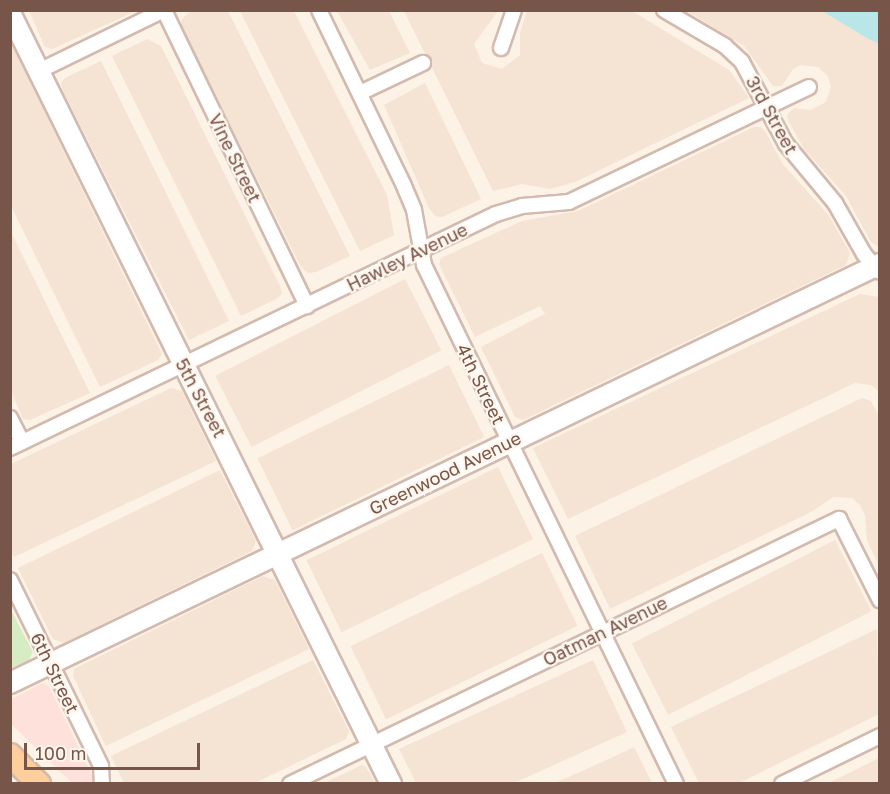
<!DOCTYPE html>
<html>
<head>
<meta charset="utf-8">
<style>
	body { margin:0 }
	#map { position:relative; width:890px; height:794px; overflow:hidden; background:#fdf2e6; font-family:"Golos Text",sans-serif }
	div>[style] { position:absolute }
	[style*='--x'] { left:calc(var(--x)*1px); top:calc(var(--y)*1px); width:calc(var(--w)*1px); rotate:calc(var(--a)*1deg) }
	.residential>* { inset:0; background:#f5e3d4; transform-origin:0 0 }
	.commercial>* { inset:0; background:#fee1da }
	.green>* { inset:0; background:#d8ecc4 }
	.water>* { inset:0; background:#b9e6e8 }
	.roads { filter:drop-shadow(2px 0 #d2baae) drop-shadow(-2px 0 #d2baae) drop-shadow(0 2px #d2baae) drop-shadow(0 -2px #d2baae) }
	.street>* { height:14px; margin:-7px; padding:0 7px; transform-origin:7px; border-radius:7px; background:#fff }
	.secondary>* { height:20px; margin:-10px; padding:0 10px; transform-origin:10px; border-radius:10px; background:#fff }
	.primary>* { height:22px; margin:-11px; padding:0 11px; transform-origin:11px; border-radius:11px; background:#fecf9d }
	span { translate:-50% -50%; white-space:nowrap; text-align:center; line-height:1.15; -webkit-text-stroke:4.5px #fff6ed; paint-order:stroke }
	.street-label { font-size:18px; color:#785549 }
	.frame { position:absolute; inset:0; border:12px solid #785549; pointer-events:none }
	.scale { position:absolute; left:24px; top:743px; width:176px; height:27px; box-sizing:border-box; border:3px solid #785549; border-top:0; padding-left:8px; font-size:18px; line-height:21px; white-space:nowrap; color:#785549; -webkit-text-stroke:4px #fff6ed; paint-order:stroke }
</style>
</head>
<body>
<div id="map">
	<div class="residential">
		<div style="clip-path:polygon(29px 11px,136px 11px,52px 49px,45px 47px)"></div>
		<div style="clip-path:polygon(191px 11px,228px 11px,350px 256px,316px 272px,308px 273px,301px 267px,182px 28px,181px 20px)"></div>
		<div style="clip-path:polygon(240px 11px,294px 11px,387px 195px,394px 235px,360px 251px)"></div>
		<div style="clip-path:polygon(337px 11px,389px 11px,410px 53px,370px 70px)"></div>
		<div style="clip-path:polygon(404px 11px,498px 11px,474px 44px,482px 63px,502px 69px,520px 55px,520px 33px,527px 11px,632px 11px,729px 70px,749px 98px,575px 182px,550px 189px,522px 184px,493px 191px)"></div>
		<div style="clip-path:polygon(687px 11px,822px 11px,879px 44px,879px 247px,871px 242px,846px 196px,804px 149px,788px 120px,787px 115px,794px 108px,811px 110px,826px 102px,831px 87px,828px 76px,818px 67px,800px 65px,793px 69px,782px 86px,773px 86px,744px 46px)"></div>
		<div style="clip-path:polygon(147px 39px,161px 46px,280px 286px,282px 294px,276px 299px,241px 316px,112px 56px)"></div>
		<div style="clip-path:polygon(11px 43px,162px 354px,158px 360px,100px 387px,11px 206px)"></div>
		<div style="clip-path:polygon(101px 61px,229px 321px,189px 340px,63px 91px,61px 83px,65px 78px)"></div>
		<div style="clip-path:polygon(425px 83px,481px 199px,442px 217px,435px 216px,429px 208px,384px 105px)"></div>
		<div style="clip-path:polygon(754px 127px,761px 127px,766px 133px,782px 163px,829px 216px,850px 253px,846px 265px,523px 420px,515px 417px,481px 347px,545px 314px,540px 306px,475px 337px,439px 264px,441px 258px,522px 221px,578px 211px)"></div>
		<div style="clip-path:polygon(11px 232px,90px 393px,30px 420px,23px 419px,11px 391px)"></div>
		<div style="left:405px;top:279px;width:80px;height:213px;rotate:63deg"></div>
		<div style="clip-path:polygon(860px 294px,879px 297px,879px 391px,871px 385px,855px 383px,568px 519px,533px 448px)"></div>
		<div style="left:449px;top:365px;width:80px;height:213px;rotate:64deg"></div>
		<div style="clip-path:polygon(171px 388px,182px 391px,216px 461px,14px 557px,10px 550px,11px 464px)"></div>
		<div style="clip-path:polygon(862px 398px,871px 401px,879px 416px,879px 566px,867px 540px,865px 515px,860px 505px,852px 498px,833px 497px,811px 512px,610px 609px,575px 536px)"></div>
		<div style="left:498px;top:467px;width:80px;height:213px;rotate:64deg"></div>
		<div style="clip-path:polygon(220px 470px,256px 541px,252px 551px,63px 643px,53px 639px,18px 568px)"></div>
		<div style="left:835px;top:540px;width:80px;height:228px;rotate:63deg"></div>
		<div style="left:542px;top:553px;width:81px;height:213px;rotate:64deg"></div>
		<div style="clip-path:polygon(263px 576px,275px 580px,309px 649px,106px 746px,73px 676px,74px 669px)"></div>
		<div style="clip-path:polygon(877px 629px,879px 714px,739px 783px,699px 783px,671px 727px)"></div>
		<div style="clip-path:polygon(313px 660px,349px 731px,346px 739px,255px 783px,124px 783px,111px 756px)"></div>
		<div style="clip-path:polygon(593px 660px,627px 732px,514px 783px,416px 783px,399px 749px)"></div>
		<div style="clip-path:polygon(634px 747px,652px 783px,555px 783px,611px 758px)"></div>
		<div style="clip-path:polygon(879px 758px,879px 783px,828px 783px,843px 776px)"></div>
		<div style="clip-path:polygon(362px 765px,366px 767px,375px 783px,324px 783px)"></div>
	</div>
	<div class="commercial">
		<div style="clip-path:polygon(43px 683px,49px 686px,93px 777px,92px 783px,72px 783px,11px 724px,11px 699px)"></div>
	</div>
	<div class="green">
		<div style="clip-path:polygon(10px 608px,33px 652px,29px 660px,11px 668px)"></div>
	</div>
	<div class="water">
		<div style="clip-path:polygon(822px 11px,879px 11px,879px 44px,867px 38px)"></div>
	</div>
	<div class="roads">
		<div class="street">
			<div style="--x:164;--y:10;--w:329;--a:64.2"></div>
			<div style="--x:319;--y:10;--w:195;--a:64.2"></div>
			<div style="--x:404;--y:186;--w:26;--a:67"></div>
			<div style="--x:414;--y:210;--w:56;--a:79.7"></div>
			<div style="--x:424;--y:265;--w:577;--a:64.1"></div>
			<div style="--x:664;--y:10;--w:71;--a:30.5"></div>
			<div style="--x:725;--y:46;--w:23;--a:43"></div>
			<div style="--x:742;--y:62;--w:93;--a:61.8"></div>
			<div style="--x:786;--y:144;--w:77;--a:50.3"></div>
			<div style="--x:835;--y:203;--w:59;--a:60.4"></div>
			<div style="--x:864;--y:254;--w:23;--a:50"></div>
			<div style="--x:501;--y:48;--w:40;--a:-71.1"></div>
			<div style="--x:39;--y:71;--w:139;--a:-26"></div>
			<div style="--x:360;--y:93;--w:70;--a:-25.5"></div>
			<div style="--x:10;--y:418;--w:27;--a:63"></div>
			<div style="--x:10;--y:448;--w:539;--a:-25.71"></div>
			<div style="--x:496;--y:214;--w:27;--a:-17"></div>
			<div style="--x:522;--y:206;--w:47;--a:-4.9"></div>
			<div style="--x:569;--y:202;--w:266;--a:-25.6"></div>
			<div style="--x:10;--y:580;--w:207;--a:63.9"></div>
			<div style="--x:101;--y:766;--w:18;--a:87"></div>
			<div style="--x:290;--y:784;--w:610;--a:-25.77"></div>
			<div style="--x:839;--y:519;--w:91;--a:63.2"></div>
			<div style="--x:782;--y:784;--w:109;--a:-26.1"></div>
		</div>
		<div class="secondary">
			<div style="--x:10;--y:13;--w:860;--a:63.7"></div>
			<div style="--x:10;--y:683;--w:966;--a:-25.72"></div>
		</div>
		<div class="primary">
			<div style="--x:10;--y:755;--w:41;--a:45"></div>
		</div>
	</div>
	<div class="street-label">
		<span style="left:772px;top:115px;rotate:61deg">3rd Street</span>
		<span style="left:235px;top:158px;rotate:64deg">Vine Street</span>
		<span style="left:407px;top:257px;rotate:-26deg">Hawley Avenue</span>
		<span style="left:481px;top:384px;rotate:64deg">4th Street</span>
		<span style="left:201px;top:398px;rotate:62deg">5th Street</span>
		<span style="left:445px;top:473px;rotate:-26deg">Greenwood Avenue</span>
		<span style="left:605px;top:631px;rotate:-26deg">Oatman Avenue</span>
		<span style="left:55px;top:673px;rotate:64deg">6th Street</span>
	</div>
	<div class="frame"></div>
	<div class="scale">100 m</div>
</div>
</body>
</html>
